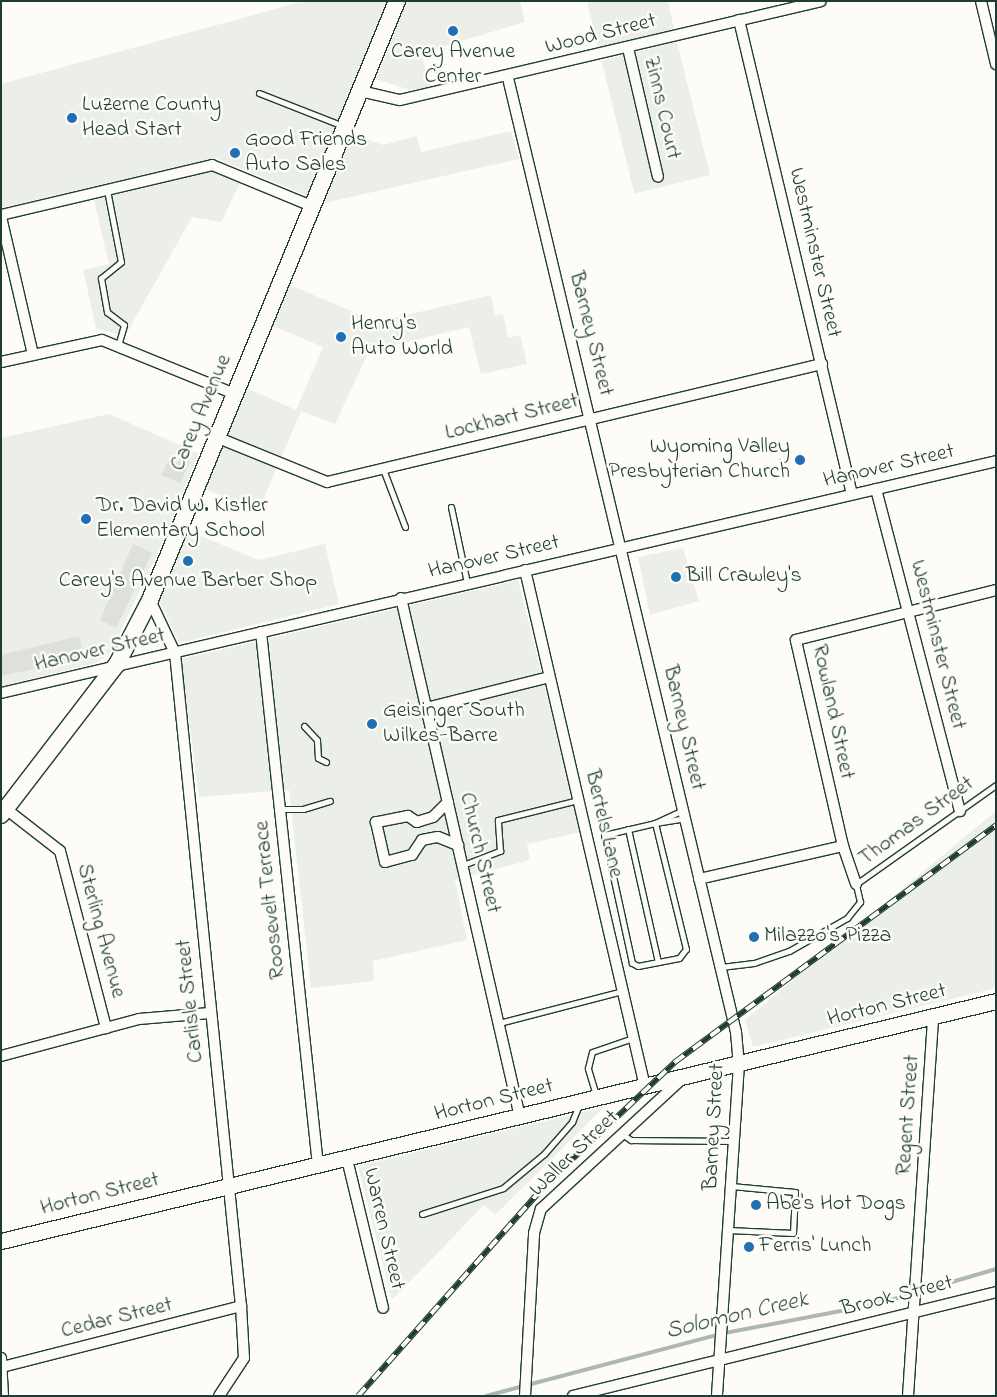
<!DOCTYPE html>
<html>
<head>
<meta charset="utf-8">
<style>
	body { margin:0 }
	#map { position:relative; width:997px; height:1397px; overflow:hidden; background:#fdfcf7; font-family:"Indie Flower",sans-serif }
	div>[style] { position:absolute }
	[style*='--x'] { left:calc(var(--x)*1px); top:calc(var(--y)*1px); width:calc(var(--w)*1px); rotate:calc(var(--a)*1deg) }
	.built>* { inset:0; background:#eceee9; transform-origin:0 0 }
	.green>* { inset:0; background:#dde0db }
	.stream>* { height:4px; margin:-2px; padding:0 2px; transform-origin:2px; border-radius:2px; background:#aeb8b1 }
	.roads { filter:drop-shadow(1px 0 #1f3d34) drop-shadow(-1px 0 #1f3d34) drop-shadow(0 1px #1f3d34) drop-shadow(0 -1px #1f3d34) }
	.lane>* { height:5px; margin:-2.5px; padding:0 2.5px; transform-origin:2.5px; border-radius:2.5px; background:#fdfcf7 }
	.street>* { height:10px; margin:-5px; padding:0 5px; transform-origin:5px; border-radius:5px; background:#fdfcf7 }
	.secondary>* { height:15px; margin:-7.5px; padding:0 7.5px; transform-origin:7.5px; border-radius:7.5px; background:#fdfcf7 }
	.primary>* { height:16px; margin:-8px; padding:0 8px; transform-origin:8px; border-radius:8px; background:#fdfcf7 }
	.rail>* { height:5.5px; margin-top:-2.75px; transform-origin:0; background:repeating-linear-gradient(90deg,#fdfcf7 0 11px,#1f3d34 0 22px); box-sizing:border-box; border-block:1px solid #1f3d34 }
	.dots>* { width:14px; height:14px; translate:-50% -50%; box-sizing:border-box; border:2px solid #fdfcf7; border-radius:50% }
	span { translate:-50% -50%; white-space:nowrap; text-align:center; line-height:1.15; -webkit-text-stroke:5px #fdfcf7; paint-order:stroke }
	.street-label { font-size:22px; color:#1f3d34 }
	.poi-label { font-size:22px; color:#1f3d34 }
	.left { translate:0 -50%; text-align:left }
	.right { translate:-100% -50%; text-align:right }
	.water-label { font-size:24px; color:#435c53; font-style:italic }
	.frame { position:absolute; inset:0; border:2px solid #1f3d34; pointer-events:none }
</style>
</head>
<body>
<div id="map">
	<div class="built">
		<div style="clip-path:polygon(304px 1px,388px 1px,309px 196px,215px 158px,1px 208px,1px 84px)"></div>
		<div style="clip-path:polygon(407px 1px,520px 1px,525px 22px,421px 53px,431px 87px,410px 90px,376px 79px)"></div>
		<div style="clip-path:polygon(587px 1px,668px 1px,674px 29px,598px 47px)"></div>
		<div style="left:677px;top:42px;width:137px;height:78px;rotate:76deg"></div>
		<div style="clip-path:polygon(511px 131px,519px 159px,324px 203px,353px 134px,383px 145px,417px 136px,421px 152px)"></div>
		<div style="clip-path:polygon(214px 171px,240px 183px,221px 222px,192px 217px,125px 336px,96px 328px,83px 270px,109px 264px,94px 200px)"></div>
		<div style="clip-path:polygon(290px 285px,377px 322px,491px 295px,495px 315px,503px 314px,508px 338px,520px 335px,527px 364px,481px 374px,469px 327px,369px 351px,335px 424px,301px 411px,258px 512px,204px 488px,247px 388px,296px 410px,323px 347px,273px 326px)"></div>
		<div style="clip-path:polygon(109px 414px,198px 453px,195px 462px,158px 553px,110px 653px,96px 663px,1px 686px,1px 438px)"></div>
		<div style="clip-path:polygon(186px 530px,259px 560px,325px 544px,339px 604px,179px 643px,158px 598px)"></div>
		<div style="clip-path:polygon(683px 548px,699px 601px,650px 615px,638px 557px)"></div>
		<div style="clip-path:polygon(518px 580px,581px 832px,527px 844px,530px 860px,455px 880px,467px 940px,373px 961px,374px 981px,311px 988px,289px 790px,199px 797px,181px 659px)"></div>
		<div style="clip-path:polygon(996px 811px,996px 988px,753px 1047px,745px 1020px)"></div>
		<div style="clip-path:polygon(604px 1107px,495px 1215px,484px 1205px,392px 1300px,358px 1166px)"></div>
	</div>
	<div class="green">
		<div style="clip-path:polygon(171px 456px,190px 462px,180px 483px,161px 475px)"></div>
		<div style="clip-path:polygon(133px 544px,152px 553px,116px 628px,100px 620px)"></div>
		<div style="clip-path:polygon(79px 636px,84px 658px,1px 676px,1px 655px)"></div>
	</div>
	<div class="stream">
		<div style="--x:486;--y:1396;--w:247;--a:-14.8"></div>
		<div style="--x:725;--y:1333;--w:155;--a:-10.8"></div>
		<div style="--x:877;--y:1304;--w:124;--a:-16.4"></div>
	</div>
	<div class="roads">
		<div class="lane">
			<div style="--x:259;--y:93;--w:90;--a:21.4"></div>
			<div style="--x:107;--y:190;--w:73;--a:79"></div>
			<div style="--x:121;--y:262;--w:26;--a:141"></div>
			<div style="--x:101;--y:278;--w:35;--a:80"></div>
			<div style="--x:107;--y:312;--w:21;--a:37"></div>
			<div style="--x:124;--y:325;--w:22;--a:106"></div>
			<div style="--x:383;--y:469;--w:62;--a:69.2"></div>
			<div style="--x:451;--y:507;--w:78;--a:78.1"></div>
			<div style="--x:304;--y:726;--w:19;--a:47"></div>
			<div style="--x:317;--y:740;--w:18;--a:87"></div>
			<div style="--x:318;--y:758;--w:9;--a:27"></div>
			<div style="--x:280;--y:809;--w:23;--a:0"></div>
			<div style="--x:303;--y:809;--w:28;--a:-17"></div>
			<div style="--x:655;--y:823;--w:130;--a:76.2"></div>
			<div style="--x:686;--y:949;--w:11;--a:128"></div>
			<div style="--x:679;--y:958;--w:42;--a:169"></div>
			<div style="--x:638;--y:966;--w:7;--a:-153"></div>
			<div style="--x:632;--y:963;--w:131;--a:-102.3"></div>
			<div style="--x:604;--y:835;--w:52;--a:-13.2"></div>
			<div style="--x:655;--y:823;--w:30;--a:-9"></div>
			<div style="--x:655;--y:823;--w:31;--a:-25"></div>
			<div style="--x:628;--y:829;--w:136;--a:77.3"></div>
			<div style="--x:463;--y:865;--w:40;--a:-21"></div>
			<div style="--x:500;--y:851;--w:31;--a:-94"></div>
			<div style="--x:498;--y:820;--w:82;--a:-14"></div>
			<div style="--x:721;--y:967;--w:33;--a:-7"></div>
			<div style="--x:754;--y:963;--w:37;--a:-19"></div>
			<div style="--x:789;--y:951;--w:67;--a:-29.6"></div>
			<div style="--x:847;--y:918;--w:21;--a:-51"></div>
			<div style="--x:860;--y:902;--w:18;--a:-103"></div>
			<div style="--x:856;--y:884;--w:171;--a:-35.3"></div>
			<div style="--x:499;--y:1023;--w:128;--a:-14.5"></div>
			<div style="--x:596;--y:1095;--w:28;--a:-107"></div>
			<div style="--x:588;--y:1068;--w:16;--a:-76"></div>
			<div style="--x:592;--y:1052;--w:43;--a:-18.9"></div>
			<div style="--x:622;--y:1134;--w:11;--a:34"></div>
			<div style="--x:631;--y:1140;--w:103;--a:0.6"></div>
			<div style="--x:422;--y:1214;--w:85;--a:-17.8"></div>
			<div style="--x:503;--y:1188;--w:53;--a:-39.7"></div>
			<div style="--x:544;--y:1154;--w:43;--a:-48.8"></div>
			<div style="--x:572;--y:1122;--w:18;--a:-68"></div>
			<div style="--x:728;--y:1230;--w:65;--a:2.6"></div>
			<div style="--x:793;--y:1233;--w:41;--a:-87.2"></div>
			<div style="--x:795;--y:1192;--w:64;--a:-174.6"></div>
		</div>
		<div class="street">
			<div style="--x:981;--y:1;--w:65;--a:76.6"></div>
			<div style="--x:739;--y:20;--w:487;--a:76.6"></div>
			<div style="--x:628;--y:48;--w:132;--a:76.9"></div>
			<div style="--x:508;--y:78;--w:981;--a:76.56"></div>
			<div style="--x:736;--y:1032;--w:32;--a:85"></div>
			<div style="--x:739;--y:1064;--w:333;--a:93.8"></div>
			<div style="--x:360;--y:91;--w:41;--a:12.7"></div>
			<div style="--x:400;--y:100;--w:432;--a:-13.2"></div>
			<div style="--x:1;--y:215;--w:217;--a:-13.3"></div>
			<div style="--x:212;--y:165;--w:110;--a:22.4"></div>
			<div style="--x:1;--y:217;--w:141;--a:76.9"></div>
			<div style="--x:1;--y:362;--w:103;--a:-12.3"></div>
			<div style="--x:102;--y:340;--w:144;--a:22.1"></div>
			<div style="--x:216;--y:437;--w:120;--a:22.1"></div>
			<div style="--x:327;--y:482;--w:509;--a:-13.41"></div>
			<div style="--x:876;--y:489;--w:333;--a:75.4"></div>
			<div style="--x:525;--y:570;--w:531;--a:76.93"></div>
			<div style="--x:401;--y:598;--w:532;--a:77.09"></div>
			<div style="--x:150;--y:600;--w:59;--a:64.7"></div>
			<div style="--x:175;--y:653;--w:656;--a:84.23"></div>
			<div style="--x:241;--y:1306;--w:52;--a:86.7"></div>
			<div style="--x:244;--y:1358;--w:45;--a:123.3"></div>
			<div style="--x:261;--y:632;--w:536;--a:83.9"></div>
			<div style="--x:1;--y:693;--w:1022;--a:-13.12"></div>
			<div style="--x:426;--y:708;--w:127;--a:-14.1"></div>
			<div style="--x:448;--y:802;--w:21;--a:135"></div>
			<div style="--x:433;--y:817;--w:17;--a:163"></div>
			<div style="--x:417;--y:822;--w:11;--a:-146"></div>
			<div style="--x:408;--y:816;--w:33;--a:169"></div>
			<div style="--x:376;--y:822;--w:41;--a:77.3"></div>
			<div style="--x:385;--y:862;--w:28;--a:-15"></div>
			<div style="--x:412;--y:855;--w:18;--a:-56"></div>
			<div style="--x:422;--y:840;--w:16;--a:-11"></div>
			<div style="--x:438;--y:837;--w:22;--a:22"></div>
			<div style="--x:6;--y:809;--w:68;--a:37.9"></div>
			<div style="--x:60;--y:851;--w:183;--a:75.4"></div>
			<div style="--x:699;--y:879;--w:148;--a:-12.9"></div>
			<div style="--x:856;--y:884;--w:40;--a:-108.9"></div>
			<div style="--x:843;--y:846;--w:211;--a:-102.9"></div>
			<div style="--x:796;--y:640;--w:206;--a:-14"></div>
			<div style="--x:1;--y:1056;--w:143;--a:-15"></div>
			<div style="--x:139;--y:1019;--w:71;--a:-4.8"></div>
			<div style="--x:347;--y:1159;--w:153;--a:76.4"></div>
			<div style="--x:1;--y:1358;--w:38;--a:87"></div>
			<div style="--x:2;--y:1367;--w:247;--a:-14.3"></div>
			<div style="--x:525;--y:1396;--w:163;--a:-86.8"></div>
			<div style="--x:534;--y:1233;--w:25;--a:-74"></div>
			<div style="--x:541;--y:1209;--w:192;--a:-42.7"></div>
			<div style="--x:573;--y:1396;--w:436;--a:-13.8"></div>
			<div style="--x:908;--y:1396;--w:380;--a:-86.2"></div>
		</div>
		<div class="secondary">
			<div style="--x:1;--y:1241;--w:1024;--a:-13.56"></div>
		</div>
		<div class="primary">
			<div style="--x:1;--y:815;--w:190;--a:-52.5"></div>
			<div style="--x:117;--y:664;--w:72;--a:-62.7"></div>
			<div style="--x:150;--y:600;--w:648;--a:-67.59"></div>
		</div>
	</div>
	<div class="rail">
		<div style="--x:358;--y:1396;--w:283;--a:-48.4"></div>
		<div style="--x:546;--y:1184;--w:178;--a:-43.4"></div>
		<div style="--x:675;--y:1062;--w:399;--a:-36.4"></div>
	</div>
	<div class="dots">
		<div style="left:453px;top:31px;background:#1f6fb2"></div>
		<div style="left:72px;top:118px;background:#1f6fb2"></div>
		<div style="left:235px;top:153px;background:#1f6fb2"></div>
		<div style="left:341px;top:337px;background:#1f6fb2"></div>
		<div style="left:800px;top:460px;background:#1f6fb2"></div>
		<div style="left:86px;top:519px;background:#1f6fb2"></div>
		<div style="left:188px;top:561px;background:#1f6fb2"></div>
		<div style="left:676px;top:577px;background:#1f6fb2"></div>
		<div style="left:372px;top:724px;background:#1f6fb2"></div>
		<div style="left:754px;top:937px;background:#1f6fb2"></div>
		<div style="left:756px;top:1205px;background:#1f6fb2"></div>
		<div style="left:749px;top:1247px;background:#1f6fb2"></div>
	</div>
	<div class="street-label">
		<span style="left:601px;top:35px;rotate:-14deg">Wood Street</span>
		<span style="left:661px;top:108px;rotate:77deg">Zinns Court</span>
		<span style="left:814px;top:253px;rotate:77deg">Westminster Street</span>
		<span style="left:590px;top:334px;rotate:76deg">Barney Street</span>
		<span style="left:202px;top:413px;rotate:-67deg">Carey Avenue</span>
		<span style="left:512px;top:418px;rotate:-14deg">Lockhart Street</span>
		<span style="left:889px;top:467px;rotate:-13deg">Hanover Street</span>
		<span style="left:494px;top:558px;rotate:-13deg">Hanover Street</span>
		<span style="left:937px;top:645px;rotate:76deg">Westminster Street</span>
		<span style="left:100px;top:651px;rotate:-13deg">Hanover Street</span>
		<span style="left:832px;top:712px;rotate:78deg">Rowland Street</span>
		<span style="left:683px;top:728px;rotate:77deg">Barney Street</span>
		<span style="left:917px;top:822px;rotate:-36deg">Thomas Street</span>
		<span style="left:603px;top:824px;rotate:77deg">Bertels Lane</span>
		<span style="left:479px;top:853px;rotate:77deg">Church Street</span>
		<span style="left:271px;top:900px;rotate:-96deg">Roosevelt Terrace</span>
		<span style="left:100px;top:931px;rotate:75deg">Sterling Avenue</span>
		<span style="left:191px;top:1001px;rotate:-96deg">Carlisle Street</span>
		<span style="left:887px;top:1006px;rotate:-14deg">Horton Street</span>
		<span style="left:494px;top:1101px;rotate:-14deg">Horton Street</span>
		<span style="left:909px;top:1115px;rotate:-86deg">Regent Street</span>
		<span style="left:715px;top:1127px;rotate:-87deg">Barney Street</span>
		<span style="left:575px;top:1154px;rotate:-44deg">Waller Street</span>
		<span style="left:100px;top:1195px;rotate:-14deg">Horton Street</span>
		<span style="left:383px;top:1229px;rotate:77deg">Warren Street</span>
		<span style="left:897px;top:1297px;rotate:-14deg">Brook Street</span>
		<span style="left:117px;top:1319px;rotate:-14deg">Cedar Street</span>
	</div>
	<div class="poi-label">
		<span style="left:453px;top:65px">Carey Avenue<br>Center</span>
		<span class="left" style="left:82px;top:118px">Luzerne County<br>Head Start</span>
		<span class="left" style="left:245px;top:153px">Good Friends<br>Auto Sales</span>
		<span class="left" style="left:351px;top:337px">Henry's<br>Auto World</span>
		<span class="right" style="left:790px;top:460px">Wyoming Valley<br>Presbyterian Church</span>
		<span class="left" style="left:96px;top:519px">Dr. David W. Kistler<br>Elementary School</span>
		<span class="left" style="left:686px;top:577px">Bill Crawley's</span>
		<span style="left:188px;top:582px">Carey's Avenue Barber Shop</span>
		<span class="left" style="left:383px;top:724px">Geisinger South<br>Wilkes-Barre</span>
		<span class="left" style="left:764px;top:937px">Milazzo's Pizza</span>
		<span class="left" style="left:766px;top:1205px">Abe's Hot Dogs</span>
		<span class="left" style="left:759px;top:1247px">Ferris' Lunch</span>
	</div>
	<div class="water-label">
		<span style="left:737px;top:1316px;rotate:-13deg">Solomon Creek</span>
	</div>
	<div class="frame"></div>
</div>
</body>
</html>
